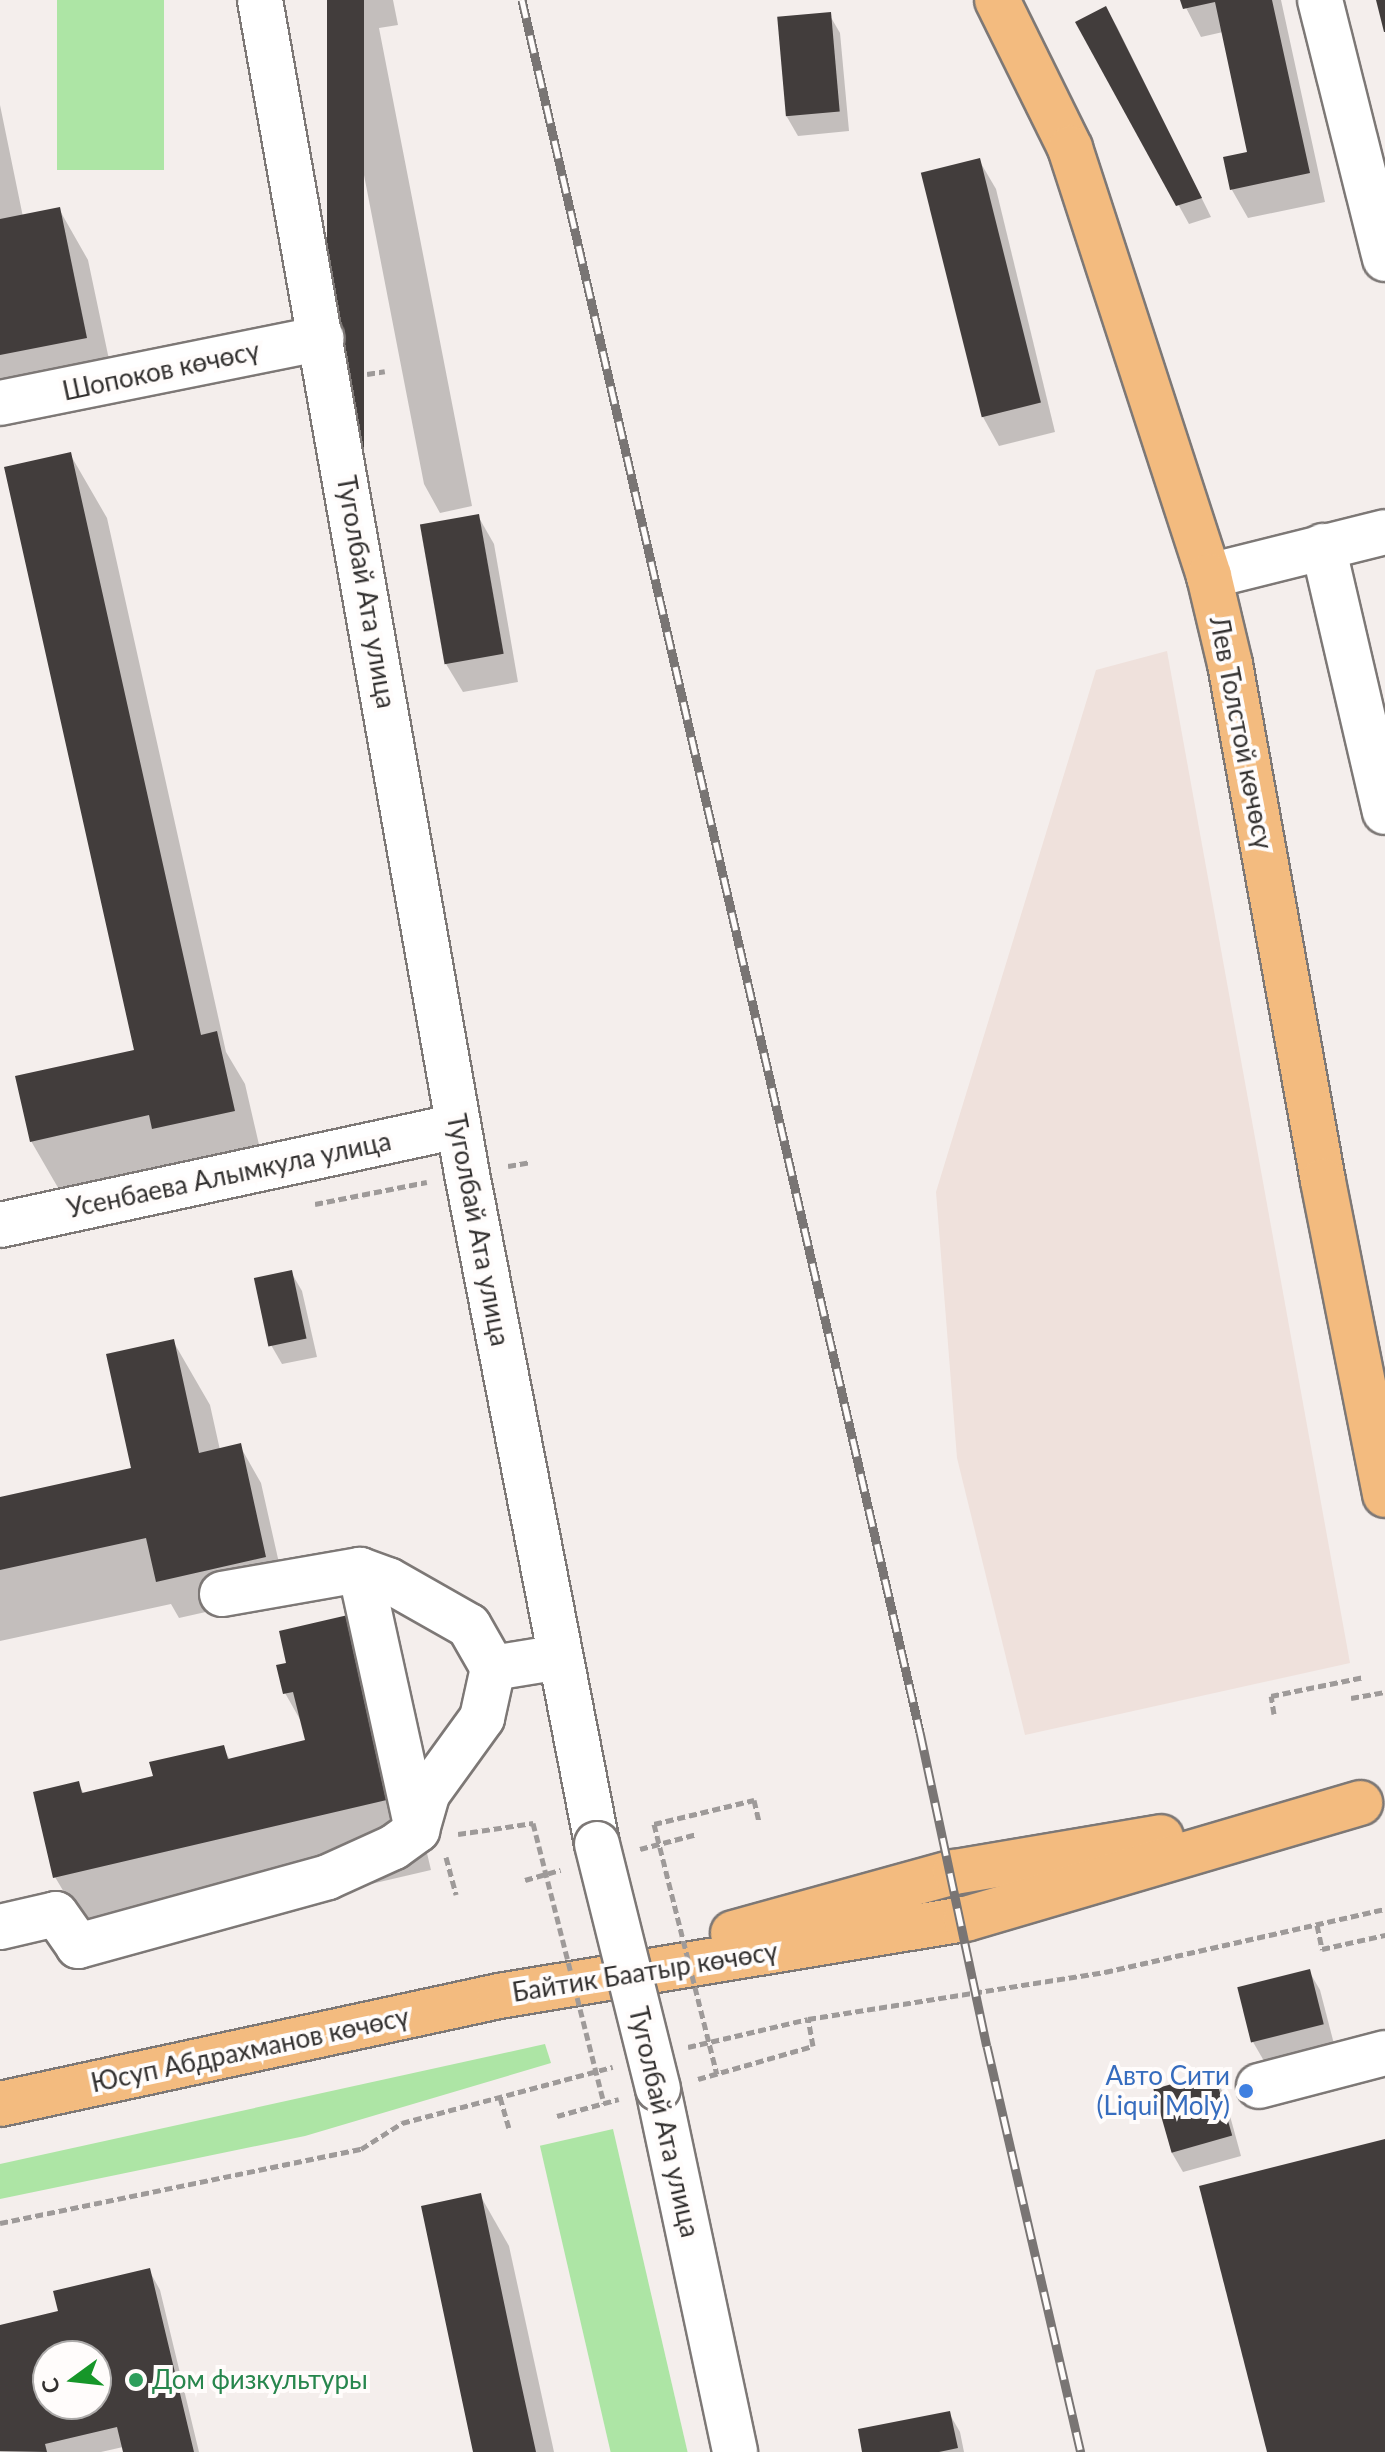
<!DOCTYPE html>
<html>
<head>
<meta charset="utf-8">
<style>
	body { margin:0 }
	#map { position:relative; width:1385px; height:2452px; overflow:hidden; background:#f4eeec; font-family:Lato,sans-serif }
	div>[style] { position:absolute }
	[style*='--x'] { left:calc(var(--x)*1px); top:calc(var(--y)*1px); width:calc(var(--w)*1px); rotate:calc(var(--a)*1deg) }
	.built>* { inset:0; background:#efe1dc }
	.green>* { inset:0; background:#ade5a5; transform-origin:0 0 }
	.shadow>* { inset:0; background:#0003 }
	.building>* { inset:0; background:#423d3c; transform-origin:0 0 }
	.path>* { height:5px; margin-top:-2.5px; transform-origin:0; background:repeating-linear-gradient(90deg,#9e9a99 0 8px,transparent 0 12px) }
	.roads { filter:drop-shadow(2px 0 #7d7876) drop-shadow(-2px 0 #7d7876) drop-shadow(0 2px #7d7876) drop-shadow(0 -2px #7d7876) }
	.minor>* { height:44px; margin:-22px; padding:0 22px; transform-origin:22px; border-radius:22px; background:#fff }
	.major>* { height:44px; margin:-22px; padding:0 22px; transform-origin:22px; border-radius:22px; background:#f3bb7f }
	.rail>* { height:9px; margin-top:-4.5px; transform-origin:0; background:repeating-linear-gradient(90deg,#fffcfb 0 18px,#797574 0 36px); box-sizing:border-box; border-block:2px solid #797574 }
	.path-bridge>* { height:5px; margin-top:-2.5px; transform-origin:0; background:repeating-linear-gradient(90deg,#9e9a99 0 8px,transparent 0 12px) }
	.bridges { filter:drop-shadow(2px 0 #7d7876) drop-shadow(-2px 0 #7d7876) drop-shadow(0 2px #7d7876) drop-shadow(0 -2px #7d7876) }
	.minor-bridge>* { height:44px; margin:-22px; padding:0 22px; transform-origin:22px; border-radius:22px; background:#fff }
	.dots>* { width:22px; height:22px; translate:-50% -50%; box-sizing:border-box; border:4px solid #fffcfb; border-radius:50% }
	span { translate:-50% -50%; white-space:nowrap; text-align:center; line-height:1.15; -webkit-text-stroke:8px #fffcfb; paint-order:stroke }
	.street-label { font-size:26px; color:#333130 }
	.shop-label { font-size:26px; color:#366cbe }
	.right { translate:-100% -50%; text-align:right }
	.leisure-label { font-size:26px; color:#27864d }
	.left { translate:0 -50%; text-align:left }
	.north { position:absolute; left:32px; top:2340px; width:80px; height:80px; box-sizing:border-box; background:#fffcfb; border:2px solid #adabaa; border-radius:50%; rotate:255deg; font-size:22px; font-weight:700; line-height:32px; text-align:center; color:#333130 }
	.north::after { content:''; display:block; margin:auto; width:28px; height:36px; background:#169629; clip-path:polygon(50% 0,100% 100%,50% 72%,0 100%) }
</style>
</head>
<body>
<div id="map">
	<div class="built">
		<div style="clip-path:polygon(1167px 651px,1350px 1663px,1025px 1735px,957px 1458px,936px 1192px,1096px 670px)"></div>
	</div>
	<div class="green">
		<div style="left:57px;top:0;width:107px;height:170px"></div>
		<div style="clip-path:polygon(545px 2044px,551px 2063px,305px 2136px,0 2199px,0 2164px)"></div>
		<div style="left:613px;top:2129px;width:332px;height:75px;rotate:77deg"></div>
	</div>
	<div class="shadow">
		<div style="clip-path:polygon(330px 0,393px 0,398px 25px,379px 28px,472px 506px,440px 513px,424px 484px)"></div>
		<div style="clip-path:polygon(1182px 0,1281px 0,1325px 202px,1248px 218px,1232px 190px,1250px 153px,1223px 32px,1201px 37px)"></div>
		<div style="clip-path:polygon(1106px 8px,1117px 27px,1211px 217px,1189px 224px,1078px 23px)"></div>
		<div style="clip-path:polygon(829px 14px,840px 33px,849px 131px,798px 136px,787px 117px)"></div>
		<div style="clip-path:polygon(0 105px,23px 217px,59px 209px,88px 260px,115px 388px,17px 408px,0 380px)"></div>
		<div style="clip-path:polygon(979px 160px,996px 189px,1055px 432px,999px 446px,983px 417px)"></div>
		<div style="clip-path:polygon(70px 454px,107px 518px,226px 1052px,245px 1084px,263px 1162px,68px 1205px,31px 1141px,138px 1059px)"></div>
		<div style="clip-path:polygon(478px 516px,494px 544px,518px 682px,463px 692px,446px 664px)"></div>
		<div style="clip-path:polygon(291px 1272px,302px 1291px,317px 1357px,282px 1364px,271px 1345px)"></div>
		<div style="clip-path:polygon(173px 1341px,210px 1405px,220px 1450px,240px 1446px,261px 1483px,286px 1594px,179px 1618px,171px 1604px,0 1641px,0 1499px,133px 1469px)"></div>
		<div style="clip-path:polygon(279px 1667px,388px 1689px,431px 1870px,97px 1948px,55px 1877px,78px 1783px,84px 1794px,156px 1778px,223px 1747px,230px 1760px,307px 1742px,302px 1723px,285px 1693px)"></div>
		<div style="clip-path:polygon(1309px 1971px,1320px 1990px,1334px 2044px,1264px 2061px,1253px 2042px)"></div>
		<div style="clip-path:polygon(1213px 2075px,1224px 2094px,1241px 2156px,1183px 2172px,1172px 2153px,1155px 2091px)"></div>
		<div style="clip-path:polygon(480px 2195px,509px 2246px,554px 2452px,476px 2452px)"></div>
		<div style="clip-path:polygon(evenodd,149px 2270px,160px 2290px,199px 2452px,125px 2452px,123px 2447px,101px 2452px,0 2452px,0 2327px,60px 2313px,149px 2270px,48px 2356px,96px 2356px,96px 2404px,48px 2404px,48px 2356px)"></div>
		<div style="clip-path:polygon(949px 2413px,960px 2432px,964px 2452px,864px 2452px)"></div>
	</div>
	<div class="building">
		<div style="left:327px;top:0;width:37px;height:494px"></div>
		<div style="clip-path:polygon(1180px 0,1272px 0,1310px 173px,1230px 190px,1223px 157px,1247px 152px,1215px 2px,1183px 9px)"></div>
		<div style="clip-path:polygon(1376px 0,1385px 0,1385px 32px,1384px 32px)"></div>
		<div style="clip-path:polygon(1106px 6px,1202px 198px,1176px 206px,1075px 22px)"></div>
		<div style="left:831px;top:12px;width:100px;height:54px;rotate:85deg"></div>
		<div style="left:980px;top:158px;width:252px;height:61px;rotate:76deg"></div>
		<div style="clip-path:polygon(60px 207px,87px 338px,0 355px,0 219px)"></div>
		<div style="clip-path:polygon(71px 452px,201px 1035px,217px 1031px,235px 1111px,152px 1129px,149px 1115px,30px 1142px,15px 1076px,134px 1050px,4px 467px)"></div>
		<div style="left:479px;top:514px;width:142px;height:60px;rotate:80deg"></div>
		<div style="left:292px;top:1270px;width:70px;height:39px;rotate:78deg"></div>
		<div style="clip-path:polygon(174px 1339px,199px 1453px,241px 1443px,266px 1557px,156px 1582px,146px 1538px,0 1570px,0 1497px,131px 1468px,106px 1354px)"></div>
		<div style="clip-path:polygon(348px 1615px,391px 1799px,53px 1878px,33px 1792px,79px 1781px,82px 1793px,153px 1776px,149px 1762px,224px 1745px,228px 1759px,305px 1740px,293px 1692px,283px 1694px,276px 1665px,286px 1663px,279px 1631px)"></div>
		<div style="left:1310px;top:1969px;width:57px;height:75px;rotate:76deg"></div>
		<div style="left:1214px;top:2072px;width:66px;height:63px;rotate:74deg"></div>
		<div style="clip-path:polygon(1385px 2139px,1385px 2452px,1267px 2452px,1199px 2186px)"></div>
		<div style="clip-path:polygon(481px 2193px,519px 2374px,536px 2452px,473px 2452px,459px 2386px,421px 2206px)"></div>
		<div style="clip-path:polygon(evenodd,150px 2268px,194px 2452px,123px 2452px,117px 2427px,45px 2444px,47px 2452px,0 2451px,0 2325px,58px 2311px,53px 2291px,150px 2268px,48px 2356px,96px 2356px,96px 2404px,48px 2404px,48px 2356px)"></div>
		<div style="clip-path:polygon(950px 2411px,958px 2448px,939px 2452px,862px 2452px,858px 2429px)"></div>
	</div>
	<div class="path">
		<div style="--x:367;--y:374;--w:18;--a:-9"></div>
		<div style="--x:508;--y:1166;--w:22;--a:-10"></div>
		<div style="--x:315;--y:1204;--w:114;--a:-11.1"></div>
		<div style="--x:1351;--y:1698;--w:35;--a:-10"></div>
		<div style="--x:1274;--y:1714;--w:18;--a:-99"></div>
		<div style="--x:1271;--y:1696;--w:95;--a:-11.5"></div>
		<div style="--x:654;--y:1824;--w:103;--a:-13.5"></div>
		<div style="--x:754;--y:1800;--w:22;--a:77"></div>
		<div style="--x:458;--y:1834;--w:76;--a:-8.3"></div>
		<div style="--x:640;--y:1849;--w:59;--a:-14.7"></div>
		<div style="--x:446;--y:1857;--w:39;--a:75"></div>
		<div style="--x:525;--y:1880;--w:37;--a:-16"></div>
		<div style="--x:1317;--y:1925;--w:25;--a:78"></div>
		<div style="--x:1322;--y:1949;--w:65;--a:-12.5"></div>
		<div style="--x:688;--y:2047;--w:123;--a:-13.1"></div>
		<div style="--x:808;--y:2019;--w:301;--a:-9"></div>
		<div style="--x:1105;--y:1972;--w:287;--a:-12.7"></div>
		<div style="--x:698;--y:2079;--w:120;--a:-16"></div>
		<div style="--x:813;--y:2046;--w:27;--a:-100"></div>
		<div style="--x:500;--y:2097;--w:32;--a:74"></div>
		<div style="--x:557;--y:2116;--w:64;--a:-15.3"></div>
		<div style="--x:0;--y:2223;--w:369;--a:-11.6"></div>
		<div style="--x:361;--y:2149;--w:49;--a:-32.4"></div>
		<div style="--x:402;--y:2123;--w:218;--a:-14.9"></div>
	</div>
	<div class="roads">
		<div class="minor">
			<div style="--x:260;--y:0;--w:1192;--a:80"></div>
			<div style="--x:467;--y:1174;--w:682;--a:79.02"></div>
			<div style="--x:1320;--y:0;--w:267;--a:75.9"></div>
			<div style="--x:0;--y:403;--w:328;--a:-11.4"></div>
			<div style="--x:1323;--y:546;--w:273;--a:76.9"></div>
			<div style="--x:1209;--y:576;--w:181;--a:-14"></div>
			<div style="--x:0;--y:1225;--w:469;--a:-12.2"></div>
			<div style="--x:360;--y:1570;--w:266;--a:77.6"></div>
			<div style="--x:222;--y:1594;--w:140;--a:-9.9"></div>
			<div style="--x:360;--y:1570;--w:30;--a:20"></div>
			<div style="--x:388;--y:1580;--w:93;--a:29.6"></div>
			<div style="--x:469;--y:1626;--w:48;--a:60.3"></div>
			<div style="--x:0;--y:1927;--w:57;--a:-13.1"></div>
			<div style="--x:56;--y:1914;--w:39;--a:55"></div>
			<div style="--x:78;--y:1946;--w:259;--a:-15.4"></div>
			<div style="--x:328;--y:1877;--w:72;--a:-24.4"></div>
			<div style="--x:394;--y:1847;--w:29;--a:-36"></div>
			<div style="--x:417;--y:1830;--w:37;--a:-74"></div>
			<div style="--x:427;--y:1794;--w:94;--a:-54.1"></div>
			<div style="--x:482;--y:1718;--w:51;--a:-77.6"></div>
			<div style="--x:493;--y:1668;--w:68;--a:-9.3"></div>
			<div style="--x:1259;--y:2086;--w:130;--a:-14.7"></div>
			<div style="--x:658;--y:2089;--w:371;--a:78"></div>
		</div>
		<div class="major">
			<div style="--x:997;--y:0;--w:165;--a:63.7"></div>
			<div style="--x:1070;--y:148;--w:450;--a:72"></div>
			<div style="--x:1209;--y:576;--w:90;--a:76.6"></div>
			<div style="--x:1230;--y:664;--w:525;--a:79.8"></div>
			<div style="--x:1323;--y:1181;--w:320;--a:78.8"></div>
			<div style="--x:733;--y:1933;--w:230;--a:-15.4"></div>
			<div style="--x:955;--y:1872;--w:209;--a:-9.6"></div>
			<div style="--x:0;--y:2104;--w:511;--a:-12.21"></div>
			<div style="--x:499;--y:1996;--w:473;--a:-9.4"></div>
			<div style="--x:966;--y:1919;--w:411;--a:-16.4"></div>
		</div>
	</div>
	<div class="rail">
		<div style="--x:522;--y:0;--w:1777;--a:77.06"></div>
		<div style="--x:920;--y:1732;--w:321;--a:78"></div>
		<div style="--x:987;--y:2046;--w:417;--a:77"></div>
	</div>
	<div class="path-bridge">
		<div style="--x:533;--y:1823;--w:289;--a:75.8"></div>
		<div style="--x:654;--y:1824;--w:258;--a:75.9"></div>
	</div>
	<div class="bridges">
		<div class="minor-bridge">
			<div style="--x:597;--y:1844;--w:252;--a:76"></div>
		</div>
	</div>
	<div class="dots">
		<div style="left:1246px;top:2091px;background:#3f7fe0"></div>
		<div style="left:136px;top:2380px;background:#2e9e5b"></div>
	</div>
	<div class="street-label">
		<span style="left:161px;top:371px;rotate:-12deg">Шопоков көчөсү</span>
		<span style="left:366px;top:592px;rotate:80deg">Туголбай Ата улица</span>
		<span style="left:1241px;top:733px;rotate:79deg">Лев Толстой көчөсү</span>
		<span style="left:229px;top:1175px;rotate:-12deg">Усенбаева Алымкула улица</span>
		<span style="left:478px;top:1230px;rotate:79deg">Туголбай Ата улица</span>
		<span style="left:645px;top:1972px;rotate:-9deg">Байтик Баатыр көчөсү</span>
		<span style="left:250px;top:2050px;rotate:-12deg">Юсуп Абдрахманов көчөсү</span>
		<span style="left:664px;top:2122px;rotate:77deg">Туголбай Ата улица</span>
	</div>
	<div class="shop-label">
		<span class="right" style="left:1230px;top:2091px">Авто Сити<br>(Liqui Moly)</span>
	</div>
	<div class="leisure-label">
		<span class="left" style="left:152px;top:2380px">Дом физкультуры</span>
	</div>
	<div class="north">С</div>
</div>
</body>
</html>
